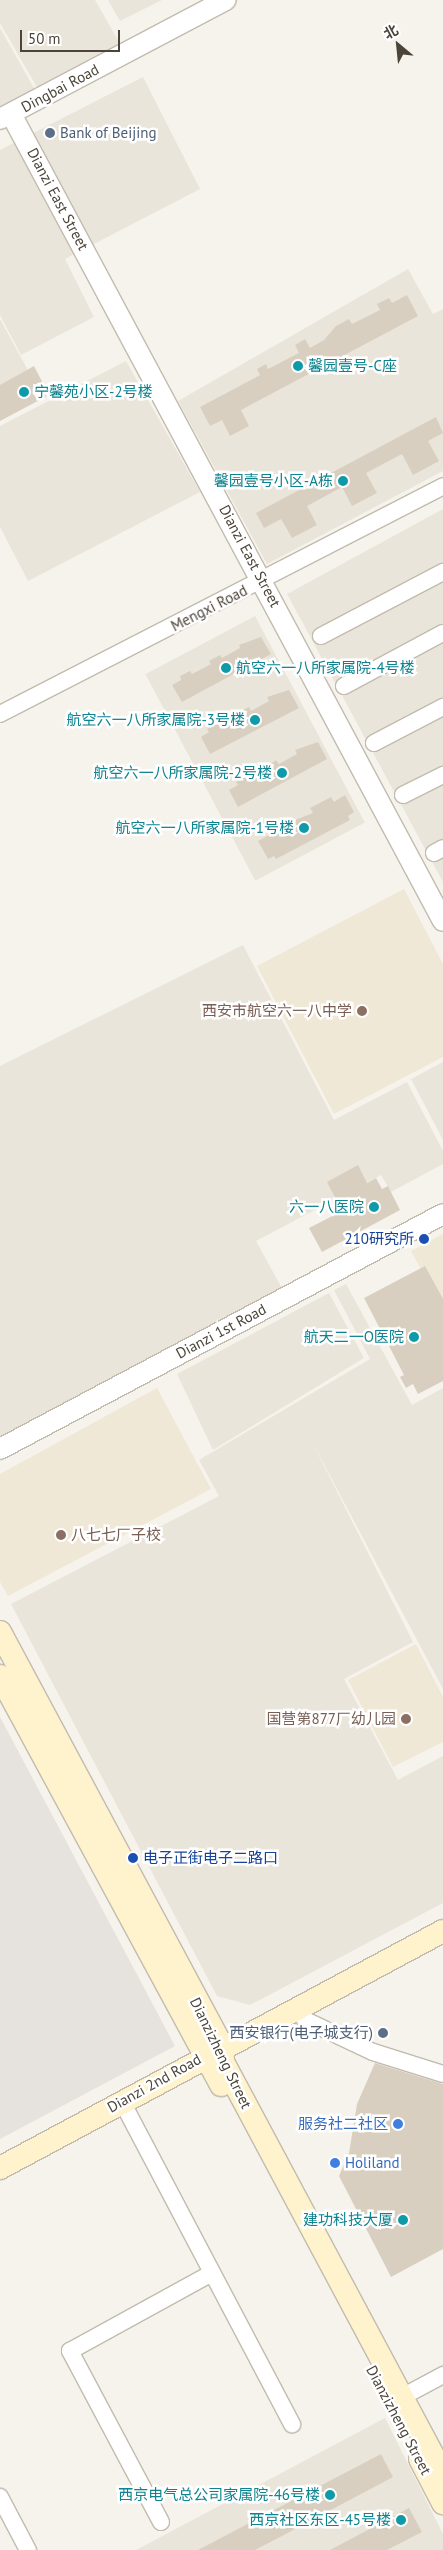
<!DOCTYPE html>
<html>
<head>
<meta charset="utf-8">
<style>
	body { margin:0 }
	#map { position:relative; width:443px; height:2550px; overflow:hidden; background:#f6f3ec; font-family:"PT Sans","Noto Sans SC",sans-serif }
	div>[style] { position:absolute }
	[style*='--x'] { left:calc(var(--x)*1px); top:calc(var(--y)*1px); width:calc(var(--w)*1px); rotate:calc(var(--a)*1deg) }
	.residential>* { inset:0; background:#eae5da; transform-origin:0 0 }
	.industrial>* { inset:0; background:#e6e2dd }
	.education>* { inset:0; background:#efe8d6 }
	.building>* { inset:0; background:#d8cfc1 }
	.roads { filter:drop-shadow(1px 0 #c2bbae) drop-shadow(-1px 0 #c2bbae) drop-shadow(0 1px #c2bbae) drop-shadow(0 -1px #c2bbae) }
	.minor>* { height:16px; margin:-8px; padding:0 8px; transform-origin:8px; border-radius:8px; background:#fff }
	.tertiary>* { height:20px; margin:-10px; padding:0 10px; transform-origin:10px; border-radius:10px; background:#fff }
	.secondary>* { height:22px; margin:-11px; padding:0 11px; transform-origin:11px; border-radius:11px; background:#fff3cd }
	.dots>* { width:14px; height:14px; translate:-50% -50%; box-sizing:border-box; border:2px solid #fff; border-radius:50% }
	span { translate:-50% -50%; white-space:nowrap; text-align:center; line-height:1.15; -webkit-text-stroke:5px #fff; paint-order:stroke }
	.street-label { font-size:15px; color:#4b4439 }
	.service-label { font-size:15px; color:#4e5e75 }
	.left { translate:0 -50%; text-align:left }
	.right { translate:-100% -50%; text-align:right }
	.culture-label { font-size:15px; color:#0d838f }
	.education-label { font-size:15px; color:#785e54 }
	.transit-label { font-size:15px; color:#164399 }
	.shop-label { font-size:15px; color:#366cbe }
	.north { position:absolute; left:373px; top:20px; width:50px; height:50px; -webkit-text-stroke:4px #fff; paint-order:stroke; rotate:332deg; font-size:14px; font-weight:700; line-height:20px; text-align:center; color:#4b4439 }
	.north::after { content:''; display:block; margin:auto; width:18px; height:22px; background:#4b4439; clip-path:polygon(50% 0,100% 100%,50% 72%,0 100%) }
	.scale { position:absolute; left:20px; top:30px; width:100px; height:22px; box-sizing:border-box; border:2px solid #4b4439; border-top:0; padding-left:6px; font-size:15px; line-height:18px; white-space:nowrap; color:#4b4439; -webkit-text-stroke:4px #fff; paint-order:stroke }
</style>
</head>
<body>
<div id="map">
	<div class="residential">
		<div style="clip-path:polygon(0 0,95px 0,123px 49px,38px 89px,0 23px)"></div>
		<div style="clip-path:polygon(108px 0,162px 0,120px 21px)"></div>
		<div style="clip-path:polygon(0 28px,35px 90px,0 109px)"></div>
		<div style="clip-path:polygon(143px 77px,200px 189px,65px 259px,94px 317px,21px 355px,0 315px,0 150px)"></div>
		<div style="clip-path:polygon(408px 269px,433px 314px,443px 309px,443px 471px,267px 564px,178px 401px)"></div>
		<div style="clip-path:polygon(0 319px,42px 396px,0 419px)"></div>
		<div style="clip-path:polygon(126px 361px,200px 492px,28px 581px,0 527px,0 426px)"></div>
		<div style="clip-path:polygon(443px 509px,443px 882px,287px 594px)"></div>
		<div style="left:255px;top:616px;width:234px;height:124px;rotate:62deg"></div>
		<div style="clip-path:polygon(243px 945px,334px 1120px,407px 1082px,443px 1151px,443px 1164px,391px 1192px,381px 1175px,256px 1241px,283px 1290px,0 1437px,0 1066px)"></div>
		<div style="clip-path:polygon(443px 1062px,443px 1140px,411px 1079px)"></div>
		<div style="clip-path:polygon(346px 1284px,412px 1405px,443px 1388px,443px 1689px,310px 1438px,413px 1642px,344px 1679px,398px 1780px,443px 1756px,443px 1903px,250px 2005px,217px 1996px,11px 1604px,219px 1496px,199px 1460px,370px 1359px,334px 1290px)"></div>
		<div style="clip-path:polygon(329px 1293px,364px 1358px,213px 1450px,177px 1374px)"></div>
		<div style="clip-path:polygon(385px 2418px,443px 2534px,443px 2550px,136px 2550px)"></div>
	</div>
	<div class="industrial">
		<div style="clip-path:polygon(0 1717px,175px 2046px,0 2139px)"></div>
	</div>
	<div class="education">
		<div style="clip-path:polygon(404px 889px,443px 964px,443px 1057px,334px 1114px,257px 966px)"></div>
		<div style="clip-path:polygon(443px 1234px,443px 1310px,411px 1251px)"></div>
		<div style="clip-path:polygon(157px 1388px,211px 1489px,8px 1596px,0 1582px,0 1474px)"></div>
		<div style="clip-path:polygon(416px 1644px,443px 1697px,443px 1742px,393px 1767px,348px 1680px)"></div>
	</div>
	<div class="building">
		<div style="clip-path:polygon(407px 295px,418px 316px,241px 410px,249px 426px,230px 436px,222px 420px,210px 426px,200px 407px,260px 375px,257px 369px,266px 364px,268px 369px,299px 353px,295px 345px,305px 339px,310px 348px,324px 340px,336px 326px,349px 319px,352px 324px,380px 310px,377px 304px,389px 298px,392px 303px)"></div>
		<div style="clip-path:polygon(34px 366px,49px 395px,0 421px,0 385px)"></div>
		<div style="clip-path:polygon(436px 417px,443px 433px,428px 441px,439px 461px,413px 475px,402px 454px,366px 473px,377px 493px,352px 506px,342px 487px,307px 506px,317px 525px,292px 538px,281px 519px,264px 528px,256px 513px)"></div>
		<div style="clip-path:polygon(261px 637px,271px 654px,182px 702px,172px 685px,181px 680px,180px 676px,190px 671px,192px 674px,211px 664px,209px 661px,220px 655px,222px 658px,240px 648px,239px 645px)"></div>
		<div style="clip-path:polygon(289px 690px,299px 708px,210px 754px,201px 737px,209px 732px,207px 729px,218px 723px,220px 727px,239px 717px,237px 713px,249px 707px,251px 711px,269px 701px,267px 697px)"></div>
		<div style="clip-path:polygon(318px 742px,327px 759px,238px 807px,229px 790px,238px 785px,236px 782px,247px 776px,249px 779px,276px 760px,279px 764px,297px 754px,295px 750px)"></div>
		<div style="clip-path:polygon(345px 795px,354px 812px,348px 816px,350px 820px,276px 859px,274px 856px,268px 859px,258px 841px,269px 835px,267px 831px,313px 813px,310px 808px,331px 797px,334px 802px)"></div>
		<div style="clip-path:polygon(358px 1165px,367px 1183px,376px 1178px,382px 1189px,388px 1186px,400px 1210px,322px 1252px,309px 1228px,342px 1211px,327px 1182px)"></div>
		<div style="clip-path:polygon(425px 1266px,443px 1299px,443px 1381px,418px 1394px,413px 1384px,406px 1388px,400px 1377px,404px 1375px,364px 1298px)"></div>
		<div style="clip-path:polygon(375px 2063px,443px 2084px,443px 2249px,391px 2277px,339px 2176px,349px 2153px,357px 2104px)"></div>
		<div style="clip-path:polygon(381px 2454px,393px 2477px,280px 2537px,255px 2550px,198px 2550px)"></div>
		<div style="clip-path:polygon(409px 2508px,422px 2532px,387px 2550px,330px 2550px)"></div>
	</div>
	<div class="roads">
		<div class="minor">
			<div style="--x:321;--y:636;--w:138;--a:-27.7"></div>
			<div style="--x:344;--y:686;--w:112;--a:-28.2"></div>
			<div style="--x:0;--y:714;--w:498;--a:-27.2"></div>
			<div style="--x:374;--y:743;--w:78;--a:-27.6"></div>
			<div style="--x:403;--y:795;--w:45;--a:-26.6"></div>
			<div style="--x:434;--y:853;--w:10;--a:-29"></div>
			<div style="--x:305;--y:2020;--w:75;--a:25.2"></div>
			<div style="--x:373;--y:2052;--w:73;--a:17.4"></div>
			<div style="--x:128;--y:2113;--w:352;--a:62.2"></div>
			<div style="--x:402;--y:2397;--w:47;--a:-28.2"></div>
			<div style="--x:0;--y:2497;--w:60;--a:62.2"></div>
			<div style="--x:161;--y:2522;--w:194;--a:-118"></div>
			<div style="--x:70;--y:2351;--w:162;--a:-28.8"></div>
		</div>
		<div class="tertiary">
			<div style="--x:11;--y:114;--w:915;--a:61.84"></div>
			<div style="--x:0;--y:119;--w:255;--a:-27.8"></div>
			<div style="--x:0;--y:1449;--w:501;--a:-27.94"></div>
		</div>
		<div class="secondary">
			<div style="--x:0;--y:1632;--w:470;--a:61.8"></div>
			<div style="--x:222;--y:2046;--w:16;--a:86"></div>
			<div style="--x:223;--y:2062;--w:467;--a:61.9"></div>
			<div style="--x:0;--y:1676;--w:465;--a:61.6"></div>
			<div style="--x:0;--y:2168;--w:502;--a:-28.15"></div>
			<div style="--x:420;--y:2459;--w:50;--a:62.4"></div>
		</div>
	</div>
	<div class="dots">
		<div style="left:50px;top:133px;background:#5c6f8a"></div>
		<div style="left:298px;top:366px;background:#0f9aa8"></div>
		<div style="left:24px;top:392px;background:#0f9aa8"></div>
		<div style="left:343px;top:481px;background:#0f9aa8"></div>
		<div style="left:226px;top:668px;background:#0f9aa8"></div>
		<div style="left:255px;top:720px;background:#0f9aa8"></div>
		<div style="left:282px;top:773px;background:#0f9aa8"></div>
		<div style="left:304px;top:828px;background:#0f9aa8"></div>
		<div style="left:362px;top:1011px;background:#8d6e63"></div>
		<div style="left:374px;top:1207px;background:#0f9aa8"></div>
		<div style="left:424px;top:1239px;background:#1a4fb4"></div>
		<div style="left:414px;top:1337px;background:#0f9aa8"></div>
		<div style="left:61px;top:1535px;background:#8d6e63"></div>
		<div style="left:406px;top:1719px;background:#8d6e63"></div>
		<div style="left:133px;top:1858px;background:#1a4fb4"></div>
		<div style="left:383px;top:2033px;background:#5c6f8a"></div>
		<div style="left:398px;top:2124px;background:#3f7fe0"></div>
		<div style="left:335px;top:2163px;background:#3f7fe0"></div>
		<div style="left:403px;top:2220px;background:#0f9aa8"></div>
		<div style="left:330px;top:2495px;background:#0f9aa8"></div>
		<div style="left:401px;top:2520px;background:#0f9aa8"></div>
	</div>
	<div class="street-label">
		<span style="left:60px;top:88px;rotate:-28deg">Dingbai Road</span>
		<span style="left:58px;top:199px;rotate:62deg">Dianzi East Street</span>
		<span style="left:250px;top:556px;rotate:62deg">Dianzi East Street</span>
		<span style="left:209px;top:608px;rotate:-27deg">Mengxi Road</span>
		<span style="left:221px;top:1331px;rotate:-28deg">Dianzi 1st Road</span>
		<span style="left:221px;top:2053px;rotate:64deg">Dianzizheng Street</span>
		<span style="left:154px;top:2083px;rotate:-29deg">Dianzi 2nd Road</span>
		<span style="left:399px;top:2420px;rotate:62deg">Dianzizheng Street</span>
	</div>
	<div class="service-label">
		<span class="left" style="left:60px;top:133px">Bank of Beijing</span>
		<span class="right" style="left:373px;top:2033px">西安银行(电子城支行)</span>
	</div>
	<div class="culture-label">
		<span class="left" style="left:308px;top:366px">馨园壹号-C座</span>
		<span class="left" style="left:34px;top:392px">宁馨苑小区-2号楼</span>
		<span class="right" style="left:333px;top:481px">馨园壹号小区-A栋</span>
		<span class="left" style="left:236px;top:668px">航空六一八所家属院-4号楼</span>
		<span class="right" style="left:245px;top:720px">航空六一八所家属院-3号楼</span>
		<span class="right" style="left:272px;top:773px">航空六一八所家属院-2号楼</span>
		<span class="right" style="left:294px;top:828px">航空六一八所家属院-1号楼</span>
		<span class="right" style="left:364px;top:1207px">六一八医院</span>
		<span class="right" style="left:404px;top:1337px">航天二一O医院</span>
		<span class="right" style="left:393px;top:2220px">建功科技大厦</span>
		<span class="right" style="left:320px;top:2495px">西京电气总公司家属院-46号楼</span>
		<span class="right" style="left:391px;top:2520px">西京社区东区-45号楼</span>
	</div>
	<div class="education-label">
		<span class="right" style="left:352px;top:1011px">西安市航空六一八中学</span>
		<span class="left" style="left:71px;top:1535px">八七七厂子校</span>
		<span class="right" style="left:396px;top:1719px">国营第877厂幼儿园</span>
	</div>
	<div class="transit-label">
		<span class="right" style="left:414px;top:1239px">210研究所</span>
		<span class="left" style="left:143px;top:1858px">电子正街电子二路口</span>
	</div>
	<div class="shop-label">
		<span class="right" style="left:388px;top:2124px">服务社二社区</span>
		<span class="left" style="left:345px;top:2163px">Holiland</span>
	</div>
	<div class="north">北</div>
	<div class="scale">50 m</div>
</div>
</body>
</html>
